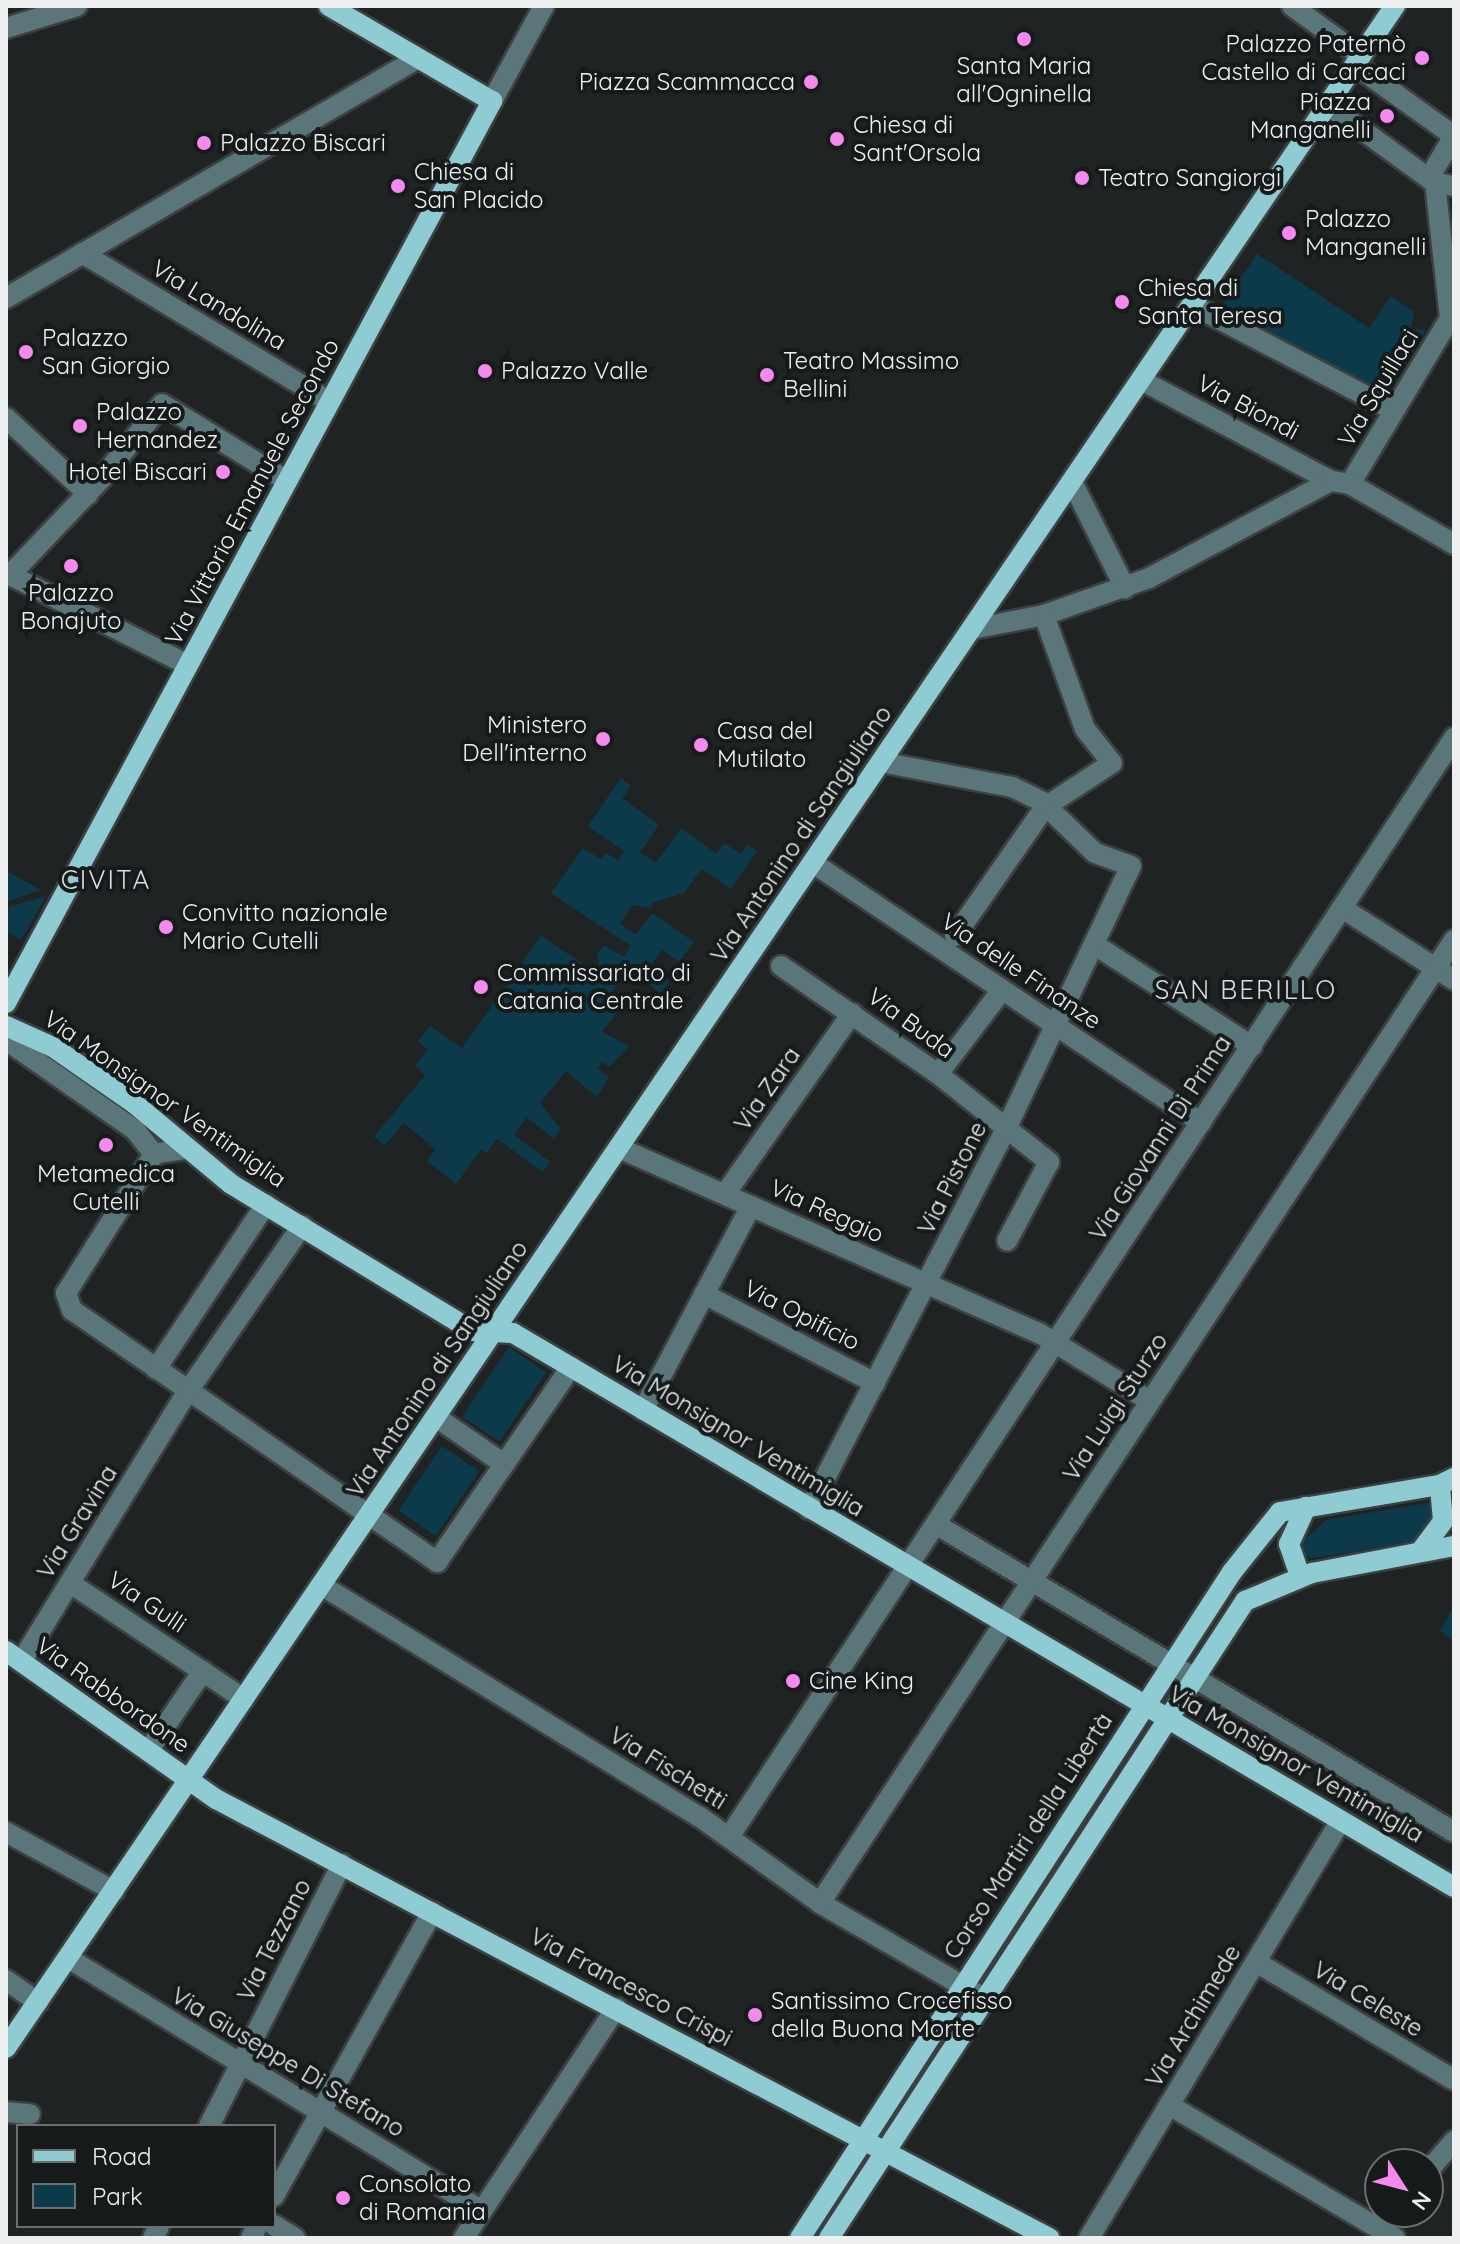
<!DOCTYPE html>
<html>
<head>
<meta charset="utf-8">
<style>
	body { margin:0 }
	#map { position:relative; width:1460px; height:2244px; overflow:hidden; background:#202324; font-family:Quicksand,sans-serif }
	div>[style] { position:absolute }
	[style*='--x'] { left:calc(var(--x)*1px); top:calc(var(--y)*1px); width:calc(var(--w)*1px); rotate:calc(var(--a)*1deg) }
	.green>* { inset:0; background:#0c3a4b; transform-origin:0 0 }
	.roads { filter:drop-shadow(2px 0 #3d4041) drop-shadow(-2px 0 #3d4041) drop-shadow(0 2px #3d4041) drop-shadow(0 -2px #3d4041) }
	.minor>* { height:20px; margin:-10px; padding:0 10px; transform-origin:10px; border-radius:10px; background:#5a767a }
	.major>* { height:20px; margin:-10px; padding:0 10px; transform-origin:10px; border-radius:10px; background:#8fcbd3 }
	.dots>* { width:22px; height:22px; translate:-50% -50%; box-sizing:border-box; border:4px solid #161a1b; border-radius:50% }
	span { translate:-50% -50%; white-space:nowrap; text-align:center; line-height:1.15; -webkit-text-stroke:8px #161a1b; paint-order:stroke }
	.poi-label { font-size:24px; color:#edeff0 }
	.right { translate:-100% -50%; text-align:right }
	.left { translate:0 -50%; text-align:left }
	.street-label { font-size:24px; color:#edeff0 }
	.neighbourhood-label { font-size:26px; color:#d8dddf; letter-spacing:2px }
	.frame { position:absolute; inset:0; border:8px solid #edeff0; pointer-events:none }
	.legend { position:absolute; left:16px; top:2124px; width:260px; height:104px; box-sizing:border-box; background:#161a1b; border:2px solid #6c6f70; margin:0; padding:10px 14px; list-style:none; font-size:24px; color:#edeff0 }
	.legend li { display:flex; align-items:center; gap:16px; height:40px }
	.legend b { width:40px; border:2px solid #6c6f70 }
	.north { position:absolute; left:1364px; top:2148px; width:80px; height:80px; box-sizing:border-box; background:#161a1b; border:2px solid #6c6f70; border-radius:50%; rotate:126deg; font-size:22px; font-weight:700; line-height:32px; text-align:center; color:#edeff0 }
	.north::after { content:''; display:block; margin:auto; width:28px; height:36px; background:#f689ed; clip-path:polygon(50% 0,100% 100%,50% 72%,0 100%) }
</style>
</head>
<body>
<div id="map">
	<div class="green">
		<div style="clip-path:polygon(1257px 254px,1369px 328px,1391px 296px,1414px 312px,1411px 329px,1426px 330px,1387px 396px,1219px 310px)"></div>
		<div style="clip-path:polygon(621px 778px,631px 786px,622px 798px,659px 825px,640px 852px,656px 863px,681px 828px,716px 853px,724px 843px,740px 854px,748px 845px,757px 851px,731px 889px,702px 869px,684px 893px,654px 902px,650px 908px,633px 905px,620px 924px,636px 935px,652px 913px,694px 942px,679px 962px,662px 950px,650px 966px,669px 981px,661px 994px,638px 976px,632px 984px,622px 977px,605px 1002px,617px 1012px,602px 1032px,629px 1046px,609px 1067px,602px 1062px,597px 1068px,609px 1077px,597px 1097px,566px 1071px,540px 1103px,561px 1129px,554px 1138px,527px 1118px,514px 1135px,550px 1162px,543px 1172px,497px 1139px,487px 1153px,481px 1150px,456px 1184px,427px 1161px,435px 1149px,404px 1123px,385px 1145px,374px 1137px,425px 1075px,415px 1066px,427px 1050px,418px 1041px,430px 1026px,462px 1048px,541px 936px,601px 976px,597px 954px,604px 945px,624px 957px,631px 946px,551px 893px,583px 848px,600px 859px,606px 853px,618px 860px,624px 851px,588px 826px)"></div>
		<div style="clip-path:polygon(6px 871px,41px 890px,8px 901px)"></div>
		<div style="clip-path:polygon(46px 896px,21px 940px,7px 932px,9px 907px)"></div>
		<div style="left:509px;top:1347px;width:45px;height:84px;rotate:34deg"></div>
		<div style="left:442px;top:1446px;width:45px;height:78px;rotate:34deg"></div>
		<div style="clip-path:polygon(1428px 1503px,1437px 1513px,1422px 1538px,1412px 1542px,1322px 1557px,1308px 1558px,1302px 1550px,1301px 1543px,1326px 1520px)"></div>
		<div style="clip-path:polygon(1454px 1606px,1454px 1641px,1453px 1641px,1440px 1630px)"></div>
	</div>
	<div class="roads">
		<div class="minor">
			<div style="--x:1292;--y:6;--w:85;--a:35.9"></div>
			<div style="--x:6;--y:28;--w:74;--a:-17.2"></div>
			<div style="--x:1355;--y:65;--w:122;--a:35.6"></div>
			<div style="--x:492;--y:101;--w:108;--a:-61.3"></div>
			<div style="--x:1328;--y:105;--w:132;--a:36.1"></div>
			<div style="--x:1435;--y:183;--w:19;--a:9"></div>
			<div style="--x:1429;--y:178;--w:49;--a:-59.2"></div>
			<div style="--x:82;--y:253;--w:289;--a:31"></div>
			<div style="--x:6;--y:298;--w:477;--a:-30.2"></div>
			<div style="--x:1192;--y:305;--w:227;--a:27.6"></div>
			<div style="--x:1141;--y:380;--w:215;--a:28"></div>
			<div style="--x:6;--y:418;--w:112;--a:42.8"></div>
			<div style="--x:1072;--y:482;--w:119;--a:63.4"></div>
			<div style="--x:1350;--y:484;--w:194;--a:-58.9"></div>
			<div style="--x:1450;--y:318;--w:136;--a:-96.3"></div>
			<div style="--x:6;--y:573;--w:204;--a:26.8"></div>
			<div style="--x:10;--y:575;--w:134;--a:-46.5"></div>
			<div style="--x:102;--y:478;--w:95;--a:-51"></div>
			<div style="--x:162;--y:404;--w:147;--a:31.6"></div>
			<div style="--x:972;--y:629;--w:73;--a:-11"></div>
			<div style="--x:1044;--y:615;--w:111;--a:-19.4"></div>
			<div style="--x:1149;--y:578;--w:206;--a:-28.1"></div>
			<div style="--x:1331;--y:481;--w:19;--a:9"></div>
			<div style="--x:1350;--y:484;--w:120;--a:30"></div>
			<div style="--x:813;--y:863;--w:467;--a:33.8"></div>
			<div style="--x:1342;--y:908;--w:133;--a:32.7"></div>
			<div style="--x:955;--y:936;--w:157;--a:-55.1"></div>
			<div style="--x:1045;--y:807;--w:80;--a:-33.3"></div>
			<div style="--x:1112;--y:763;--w:43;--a:-128.5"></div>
			<div style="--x:1085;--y:729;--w:121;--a:-109.8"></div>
			<div style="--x:1095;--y:945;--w:187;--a:32.8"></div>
			<div style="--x:781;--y:966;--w:191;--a:34.5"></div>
			<div style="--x:938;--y:1074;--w:142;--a:38.4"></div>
			<div style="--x:1049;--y:1162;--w:89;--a:118"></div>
			<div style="--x:6;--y:1040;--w:157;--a:34.9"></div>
			<div style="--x:135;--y:1130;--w:31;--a:52"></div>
			<div style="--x:938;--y:1074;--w:106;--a:-52.7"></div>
			<div style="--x:619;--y:1148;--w:459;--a:23.8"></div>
			<div style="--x:1039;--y:1333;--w:130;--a:31.5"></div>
			<div style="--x:184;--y:1149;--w:30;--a:171"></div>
			<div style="--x:154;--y:1154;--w:165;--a:122.3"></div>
			<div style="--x:66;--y:1293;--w:18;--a:71"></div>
			<div style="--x:72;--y:1310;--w:444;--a:34.6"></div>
			<div style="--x:437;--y:1562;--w:237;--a:-55.5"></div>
			<div style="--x:725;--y:1194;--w:221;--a:-54.9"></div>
			<div style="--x:704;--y:1294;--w:193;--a:27.5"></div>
			<div style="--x:156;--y:1369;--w:198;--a:-56.3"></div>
			<div style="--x:643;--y:1410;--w:231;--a:-62.1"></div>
			<div style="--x:436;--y:1417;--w:83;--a:34.7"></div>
			<div style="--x:809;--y:1509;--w:428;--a:-62.6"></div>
			<div style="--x:1006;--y:1129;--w:291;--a:-64.6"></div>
			<div style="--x:1131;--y:866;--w:38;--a:-160"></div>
			<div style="--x:1095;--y:853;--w:75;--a:-136.1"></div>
			<div style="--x:1041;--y:801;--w:32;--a:-154"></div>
			<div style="--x:1012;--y:787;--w:133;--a:-169.2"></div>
			<div style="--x:937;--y:1525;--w:601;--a:30.7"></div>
			<div style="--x:70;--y:1583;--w:209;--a:33.7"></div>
			<div style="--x:321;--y:1585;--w:444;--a:31.5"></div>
			<div style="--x:700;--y:1817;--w:148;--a:35.6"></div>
			<div style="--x:820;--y:1903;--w:190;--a:30.1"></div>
			<div style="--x:21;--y:1662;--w:318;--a:-58.4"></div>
			<div style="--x:188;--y:1391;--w:201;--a:-55.4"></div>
			<div style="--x:148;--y:1751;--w:97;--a:-55.5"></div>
			<div style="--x:6;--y:1832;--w:123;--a:28.6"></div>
			<div style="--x:729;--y:1837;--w:1317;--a:-56.59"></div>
			<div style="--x:820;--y:1903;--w:1153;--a:-56.64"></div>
			<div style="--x:68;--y:1958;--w:485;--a:31.4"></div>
			<div style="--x:1256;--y:1962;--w:230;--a:30.8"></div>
			<div style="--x:6;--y:1980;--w:39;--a:35"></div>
			<div style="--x:1169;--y:2105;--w:262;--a:30.5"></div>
			<div style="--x:6;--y:2112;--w:24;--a:5"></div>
			<div style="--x:209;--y:2126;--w:294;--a:-63.1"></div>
			<div style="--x:1428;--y:2171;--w:40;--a:-49"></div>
			<div style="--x:274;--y:2196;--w:325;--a:-60.9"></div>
			<div style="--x:274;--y:2225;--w:25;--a:32"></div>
			<div style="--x:153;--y:2238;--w:13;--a:-63"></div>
			<div style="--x:251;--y:2238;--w:13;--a:-63"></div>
			<div style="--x:464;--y:2238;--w:276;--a:-56.5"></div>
			<div style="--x:1089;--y:2238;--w:487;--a:-58.9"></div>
		</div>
		<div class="major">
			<div style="--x:6;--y:1003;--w:1025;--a:-61.68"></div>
			<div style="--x:492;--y:101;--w:189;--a:-149.8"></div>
			<div style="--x:6;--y:1026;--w:51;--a:24.1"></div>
			<div style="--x:53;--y:1047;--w:100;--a:34.8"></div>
			<div style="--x:135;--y:1104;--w:125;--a:39.8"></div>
			<div style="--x:231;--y:1184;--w:283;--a:31.3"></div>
			<div style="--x:473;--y:1331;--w:40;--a:2.9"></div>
			<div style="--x:513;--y:1333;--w:1092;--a:30.49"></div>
			<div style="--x:1420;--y:1552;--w:39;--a:-53"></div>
			<div style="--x:1443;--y:1521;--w:36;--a:-95"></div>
			<div style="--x:1300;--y:1576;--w:34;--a:-109"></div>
			<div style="--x:1289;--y:1544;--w:41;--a:-65.3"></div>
			<div style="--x:6;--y:1651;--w:257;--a:35.2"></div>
			<div style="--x:216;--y:1799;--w:942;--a:27.79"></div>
			<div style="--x:6;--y:2048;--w:2470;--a:-55.78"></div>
			<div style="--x:800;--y:2238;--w:794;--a:-57.03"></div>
			<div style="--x:1232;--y:1572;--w:77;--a:-51.3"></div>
			<div style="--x:1280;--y:1512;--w:162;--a:-9.6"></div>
			<div style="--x:1440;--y:1485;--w:16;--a:-27"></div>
			<div style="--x:829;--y:2238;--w:761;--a:-56.85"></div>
			<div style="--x:1245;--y:1601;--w:73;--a:-22.7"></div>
			<div style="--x:1312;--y:1573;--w:145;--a:-10.8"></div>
		</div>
	</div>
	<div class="dots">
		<div style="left:1024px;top:39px;background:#f689ed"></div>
		<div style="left:1422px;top:58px;background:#f689ed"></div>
		<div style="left:811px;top:82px;background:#f689ed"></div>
		<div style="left:1387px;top:116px;background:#f689ed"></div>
		<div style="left:837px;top:139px;background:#f689ed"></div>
		<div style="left:204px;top:143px;background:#f689ed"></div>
		<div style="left:1082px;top:178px;background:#f689ed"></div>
		<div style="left:398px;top:186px;background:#f689ed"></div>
		<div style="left:1289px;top:233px;background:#f689ed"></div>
		<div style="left:1122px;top:302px;background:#f689ed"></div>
		<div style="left:26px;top:352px;background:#f689ed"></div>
		<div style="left:485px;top:371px;background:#f689ed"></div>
		<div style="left:767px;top:375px;background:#f689ed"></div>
		<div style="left:80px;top:426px;background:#f689ed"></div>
		<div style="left:223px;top:472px;background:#f689ed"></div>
		<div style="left:71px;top:566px;background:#f689ed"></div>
		<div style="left:603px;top:739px;background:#f689ed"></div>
		<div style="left:701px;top:745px;background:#f689ed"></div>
		<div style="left:166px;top:927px;background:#f689ed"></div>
		<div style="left:481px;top:987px;background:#f689ed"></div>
		<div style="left:106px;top:1145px;background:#f689ed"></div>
		<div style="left:793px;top:1681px;background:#f689ed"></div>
		<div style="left:755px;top:2015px;background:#f689ed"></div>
		<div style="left:343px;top:2198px;background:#f689ed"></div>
	</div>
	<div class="poi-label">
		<span class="right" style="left:1406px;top:58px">Palazzo Paternò<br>Castello di Carcaci</span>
		<span style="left:1024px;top:80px">Santa Maria<br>all'Ogninella</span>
		<span class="right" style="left:795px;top:82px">Piazza Scammacca</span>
		<span class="right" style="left:1371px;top:116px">Piazza<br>Manganelli</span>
		<span class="left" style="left:853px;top:139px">Chiesa di<br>Sant'Orsola</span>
		<span class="left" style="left:220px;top:143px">Palazzo Biscari</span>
		<span class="left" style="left:414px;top:186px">Chiesa di<br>San Placido</span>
		<span class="left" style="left:1098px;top:178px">Teatro Sangiorgi</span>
		<span class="left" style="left:1305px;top:233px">Palazzo<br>Manganelli</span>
		<span class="left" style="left:1138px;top:302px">Chiesa di<br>Santa Teresa</span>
		<span class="left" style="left:42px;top:352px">Palazzo<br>San Giorgio</span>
		<span class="left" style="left:783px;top:375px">Teatro Massimo<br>Bellini</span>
		<span class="left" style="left:501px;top:371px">Palazzo Valle</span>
		<span class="left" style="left:96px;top:426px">Palazzo<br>Hernandez</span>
		<span class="right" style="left:207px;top:472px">Hotel Biscari</span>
		<span style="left:71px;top:607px">Palazzo<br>Bonajuto</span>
		<span class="right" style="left:587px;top:739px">Ministero<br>Dell'interno</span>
		<span class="left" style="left:717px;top:745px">Casa del<br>Mutilato</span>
		<span class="left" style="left:182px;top:927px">Convitto nazionale<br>Mario Cutelli</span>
		<span class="left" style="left:497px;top:987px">Commissariato di<br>Catania Centrale</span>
		<span style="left:106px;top:1188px">Metamedica<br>Cutelli</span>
		<span class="left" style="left:809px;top:1681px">Cine King</span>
		<span class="left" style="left:771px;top:2015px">Santissimo Crocefisso<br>della Buona Morte</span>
		<span class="left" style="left:359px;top:2198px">Consolato<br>di Romania</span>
	</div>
	<div class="street-label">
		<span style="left:219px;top:305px;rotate:31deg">Via Landolina</span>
		<span style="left:1378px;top:388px;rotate:-59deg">Via Squillaci</span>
		<span style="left:1248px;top:407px;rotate:28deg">Via Biondi</span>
		<span style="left:252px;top:492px;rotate:-62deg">Via Vittorio Emanuele Secondo</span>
		<span style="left:801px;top:834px;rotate:-56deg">Via Antonino di Sangiuliano</span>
		<span style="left:1021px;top:971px;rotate:34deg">Via delle Finanze</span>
		<span style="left:911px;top:1023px;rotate:36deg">Via Buda</span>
		<span style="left:767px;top:1089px;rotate:-55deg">Via Zara</span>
		<span style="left:165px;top:1099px;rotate:35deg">Via Monsignor Ventimiglia</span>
		<span style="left:1160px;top:1138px;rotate:-57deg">Via Giovanni Di Prima</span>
		<span style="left:952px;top:1178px;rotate:-63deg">Via Pistone</span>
		<span style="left:827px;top:1211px;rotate:24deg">Via Reggio</span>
		<span style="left:802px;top:1315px;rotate:27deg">Via Opificio</span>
		<span style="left:437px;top:1369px;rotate:-56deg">Via Antonino di Sangiuliano</span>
		<span style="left:1115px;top:1407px;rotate:-57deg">Via Luigi Sturzo</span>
		<span style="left:738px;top:1436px;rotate:31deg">Via Monsignor Ventimiglia</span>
		<span style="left:77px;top:1522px;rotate:-58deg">Via Gravina</span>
		<span style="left:147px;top:1602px;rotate:34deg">Via Gulli</span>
		<span style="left:113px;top:1695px;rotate:35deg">Via Rabbordone</span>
		<span style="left:1296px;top:1764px;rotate:30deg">Via Monsignor Ventimiglia</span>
		<span style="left:668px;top:1768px;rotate:32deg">Via Fischetti</span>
		<span style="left:1028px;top:1836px;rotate:-57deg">Corso Martiri della Libertà</span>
		<span style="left:274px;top:1940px;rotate:-63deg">Via Tezzano</span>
		<span style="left:631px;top:1987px;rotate:28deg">Via Francesco Crispi</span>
		<span style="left:1368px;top:1999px;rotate:31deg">Via Celeste</span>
		<span style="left:1193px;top:2016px;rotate:-59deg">Via Archimede</span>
		<span style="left:288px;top:2062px;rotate:31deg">Via Giuseppe Di Stefano</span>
	</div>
	<div class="neighbourhood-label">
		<span style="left:106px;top:880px">CIVITA</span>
		<span style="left:1246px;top:990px">SAN BERILLO</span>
	</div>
	<div class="frame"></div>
	<ul class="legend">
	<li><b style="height:10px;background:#8fcbd3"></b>Road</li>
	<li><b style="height:22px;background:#0c3a4b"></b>Park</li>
	</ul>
	<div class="north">N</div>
</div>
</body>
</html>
